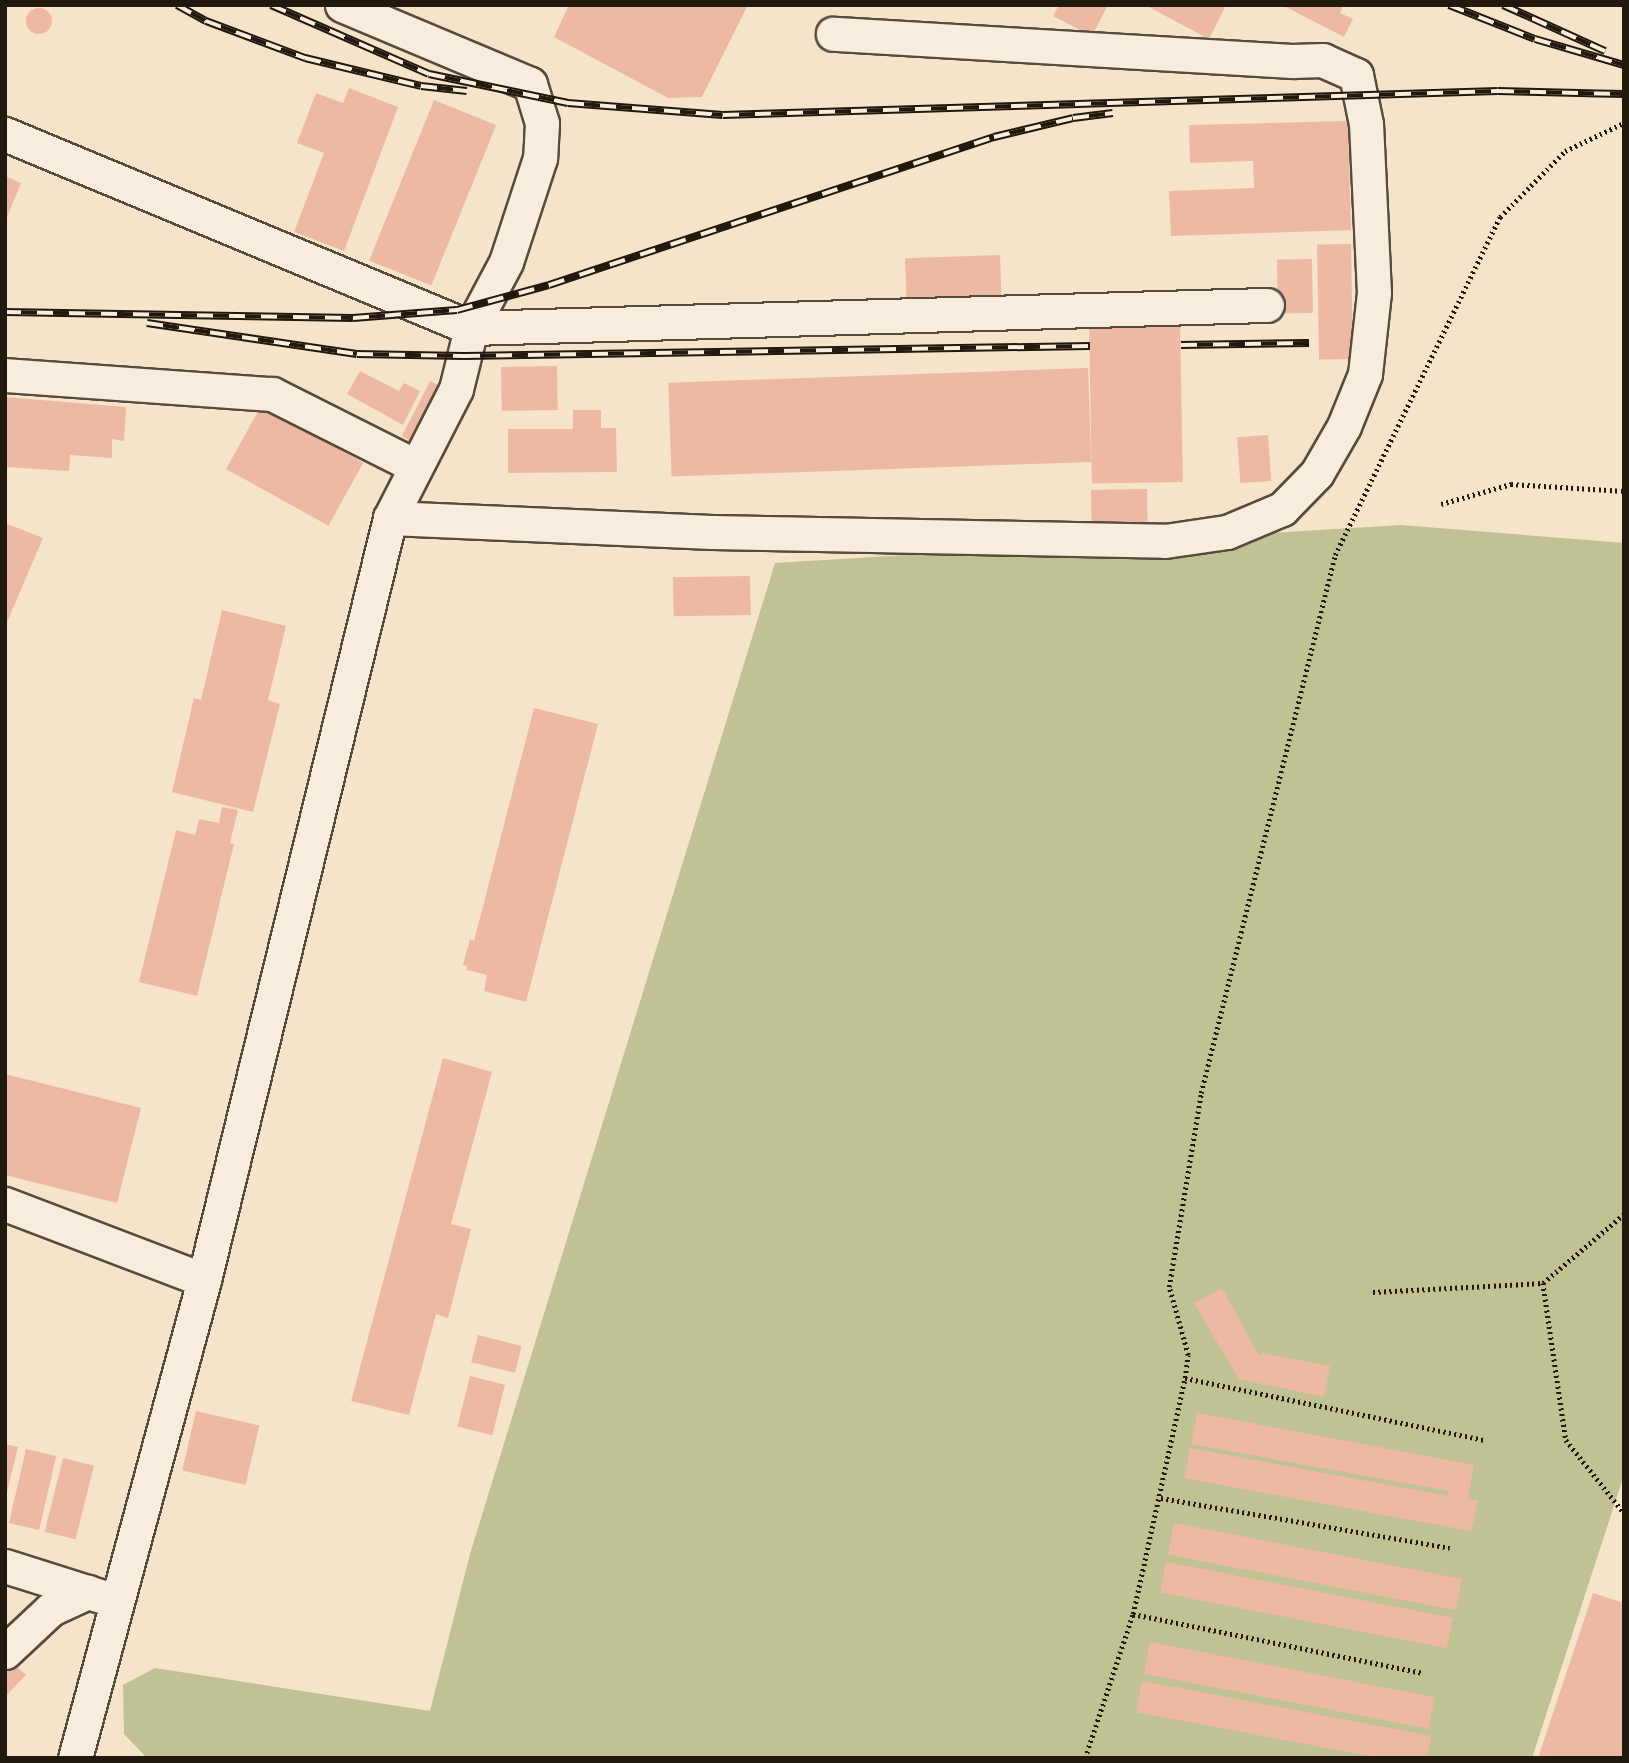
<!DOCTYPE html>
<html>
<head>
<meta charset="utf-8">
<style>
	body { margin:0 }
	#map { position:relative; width:1629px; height:1763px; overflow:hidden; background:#f5e4c9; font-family:"Sorts Mill Goudy",serif }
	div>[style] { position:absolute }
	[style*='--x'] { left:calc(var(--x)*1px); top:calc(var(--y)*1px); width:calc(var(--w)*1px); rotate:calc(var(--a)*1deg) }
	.green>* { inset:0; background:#c0c293 }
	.building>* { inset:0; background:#eeb9a2; transform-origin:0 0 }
	.round { border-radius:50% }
	.path>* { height:4.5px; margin-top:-2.25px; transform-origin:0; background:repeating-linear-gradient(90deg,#21180e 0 2px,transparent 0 5.5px) }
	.roads { filter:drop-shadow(2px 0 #564b3d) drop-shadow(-2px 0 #564b3d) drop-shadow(0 2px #564b3d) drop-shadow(0 -2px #564b3d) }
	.minor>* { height:33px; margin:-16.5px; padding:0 16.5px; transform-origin:16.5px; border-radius:16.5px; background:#f8eddc }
	.rail>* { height:8px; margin-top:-4px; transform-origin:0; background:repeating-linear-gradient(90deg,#f8eddc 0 16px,#21180e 0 32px); box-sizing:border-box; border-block:2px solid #21180e }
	span { translate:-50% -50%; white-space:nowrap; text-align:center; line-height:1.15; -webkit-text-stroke:6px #f8eddc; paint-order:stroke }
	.frame { position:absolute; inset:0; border:7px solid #21180e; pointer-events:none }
</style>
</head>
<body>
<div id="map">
	<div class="green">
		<div style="clip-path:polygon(1401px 525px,1624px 543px,1624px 1475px,1532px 1758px,147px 1758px,124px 1734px,123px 1685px,155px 1668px,430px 1711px,470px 1554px,775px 563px)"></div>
	</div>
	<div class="building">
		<div style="clip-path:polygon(569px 5px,748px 5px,702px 97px,668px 98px,554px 37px)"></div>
		<div style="clip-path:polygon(1059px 5px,1108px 5px,1092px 36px,1053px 16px)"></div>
		<div style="clip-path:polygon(1145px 5px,1226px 5px,1209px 39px)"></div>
		<div style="clip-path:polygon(1282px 5px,1343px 5px,1340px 13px,1353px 19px,1344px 37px)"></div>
		<div class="round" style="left:26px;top:8px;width:26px;height:26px"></div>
		<div style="clip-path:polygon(349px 88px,398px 107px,344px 251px,294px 232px,324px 153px,297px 143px,316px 93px,343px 103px)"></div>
		<div style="left:434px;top:100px;width:67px;height:173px;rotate:22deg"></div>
		<div style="clip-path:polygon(1348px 121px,1351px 230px,1171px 236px,1169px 191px,1254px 188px,1253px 161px,1190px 163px,1189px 125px)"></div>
		<div style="clip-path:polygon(5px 176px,21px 183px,5px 222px)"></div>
		<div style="left:1351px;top:244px;width:115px;height:34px;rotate:89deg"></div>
		<div style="left:1000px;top:255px;width:53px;height:95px;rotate:88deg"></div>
		<div style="left:1312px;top:259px;width:54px;height:35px;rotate:89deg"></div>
		<div style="left:1180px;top:319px;width:163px;height:91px;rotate:89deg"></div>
		<div style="left:557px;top:366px;width:44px;height:56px;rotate:89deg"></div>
		<div style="left:1088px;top:368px;width:94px;height:420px;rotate:88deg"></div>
		<div style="clip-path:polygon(360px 371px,399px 391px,404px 383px,420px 391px,403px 425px,347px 394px)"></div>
		<div style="left:430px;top:381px;width:16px;height:62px;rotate:27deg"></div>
		<div style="clip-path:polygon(5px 397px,126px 407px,124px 441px,112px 439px,112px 458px,70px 455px,69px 471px,5px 467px)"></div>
		<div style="left:261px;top:406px;width:117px;height:72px;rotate:29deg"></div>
		<div style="clip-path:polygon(573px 410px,601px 410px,601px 428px,616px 428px,617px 472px,508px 473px,508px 429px,573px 429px)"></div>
		<div style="left:1268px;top:435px;width:46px;height:31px;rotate:86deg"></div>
		<div style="left:1147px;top:489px;width:43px;height:56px;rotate:89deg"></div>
		<div style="clip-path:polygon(5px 523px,43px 538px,5px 627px)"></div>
		<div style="left:750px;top:576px;width:39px;height:77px;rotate:89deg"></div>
		<div style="clip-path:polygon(222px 610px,286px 626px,268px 700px,280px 704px,253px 812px,172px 792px,194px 698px,201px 700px)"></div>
		<div style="clip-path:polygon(534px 708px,598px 724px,526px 1002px,484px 991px,487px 975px,467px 970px,467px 966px,463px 965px,470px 939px,474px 941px)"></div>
		<div style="clip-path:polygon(222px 807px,238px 810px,230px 843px,234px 844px,197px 996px,139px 982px,176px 830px,195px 835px,199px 819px,219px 823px)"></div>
		<div style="clip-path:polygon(443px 1058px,492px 1072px,451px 1224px,471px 1229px,448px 1318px,436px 1314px,409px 1415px,351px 1401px)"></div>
		<div style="clip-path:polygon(5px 1074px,141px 1108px,117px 1203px,5px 1175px)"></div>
		<div style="clip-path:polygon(1222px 1288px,1260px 1357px,1261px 1353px,1330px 1366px,1324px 1397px,1239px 1379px,1194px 1303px)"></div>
		<div style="left:478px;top:1335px;width:45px;height:28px;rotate:14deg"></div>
		<div style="left:470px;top:1376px;width:36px;height:52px;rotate:14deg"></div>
		<div style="left:196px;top:1411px;width:65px;height:61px;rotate:13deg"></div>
		<div style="clip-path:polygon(1197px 1413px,1474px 1465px,1468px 1499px,1478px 1501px,1471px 1531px,1184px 1478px,1190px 1448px,1448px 1496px,1449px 1491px,1191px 1444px)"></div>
		<div style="clip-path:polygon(5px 1444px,18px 1447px,6px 1496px,5px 1496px)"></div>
		<div style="left:26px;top:1449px;width:31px;height:76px;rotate:13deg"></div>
		<div style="left:63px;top:1458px;width:32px;height:76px;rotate:14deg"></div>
		<div style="left:1174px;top:1523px;width:293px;height:32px;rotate:11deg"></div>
		<div style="left:1166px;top:1562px;width:292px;height:31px;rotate:11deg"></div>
		<div style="clip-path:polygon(1593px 1593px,1624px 1603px,1624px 1758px,1538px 1758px)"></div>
		<div style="left:1150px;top:1642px;width:290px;height:32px;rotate:11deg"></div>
		<div style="clip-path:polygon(5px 1656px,26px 1675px,5px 1697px)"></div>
		<div style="clip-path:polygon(1142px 1681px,1431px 1736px,1427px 1758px,1380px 1758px,1136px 1712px)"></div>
	</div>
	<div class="path">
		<div style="--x:1441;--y:504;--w:73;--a:-15.9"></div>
		<div style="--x:1511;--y:484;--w:113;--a:3.5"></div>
		<div style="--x:1543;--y:1283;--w:159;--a:81.7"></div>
		<div style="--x:1566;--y:1440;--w:93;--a:51.5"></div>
		<div style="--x:1373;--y:1292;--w:170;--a:-3"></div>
		<div style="--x:1543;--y:1283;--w:106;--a:-40.4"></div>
		<div style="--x:1185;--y:1378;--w:23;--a:-83"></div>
		<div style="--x:1188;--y:1355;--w:71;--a:-105.6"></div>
		<div style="--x:1169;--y:1287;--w:197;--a:-80.6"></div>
		<div style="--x:1201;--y:1093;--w:554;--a:-76.01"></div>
		<div style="--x:1335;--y:555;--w:376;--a:-64"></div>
		<div style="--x:1500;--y:217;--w:93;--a:-45.4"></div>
		<div style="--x:1565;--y:151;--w:65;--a:-25.4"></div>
		<div style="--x:1161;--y:1498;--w:293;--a:9.8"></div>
		<div style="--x:1133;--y:1614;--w:296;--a:11.5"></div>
		<div style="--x:1085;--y:1758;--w:152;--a:-71.6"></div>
		<div style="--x:1133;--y:1614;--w:242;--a:-77.6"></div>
		<div style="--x:1185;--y:1378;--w:305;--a:11.7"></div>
	</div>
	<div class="roads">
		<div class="minor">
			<div style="--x:342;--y:5;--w:204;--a:22.8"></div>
			<div style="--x:530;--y:84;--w:41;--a:72.9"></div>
			<div style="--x:542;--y:123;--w:35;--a:93"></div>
			<div style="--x:540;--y:158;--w:109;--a:108.1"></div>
			<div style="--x:506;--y:262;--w:75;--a:117.9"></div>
			<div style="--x:471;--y:328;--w:796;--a:-1.66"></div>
			<div style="--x:5;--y:134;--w:505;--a:22.6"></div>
			<div style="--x:471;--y:328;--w:63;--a:103.8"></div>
			<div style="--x:456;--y:389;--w:145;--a:117.1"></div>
			<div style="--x:390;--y:518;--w:784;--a:103.72"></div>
			<div style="--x:204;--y:1280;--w:495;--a:105.1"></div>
			<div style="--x:5;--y:375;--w:268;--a:4.1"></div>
			<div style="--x:272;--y:394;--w:160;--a:26.7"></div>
			<div style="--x:390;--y:518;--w:322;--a:2.5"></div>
			<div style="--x:712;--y:532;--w:453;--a:1.1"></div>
			<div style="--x:1165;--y:541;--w:63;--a:-8.3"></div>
			<div style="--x:1227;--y:532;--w:60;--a:-22.7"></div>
			<div style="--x:1282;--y:509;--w:50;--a:-45.8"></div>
			<div style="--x:1317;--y:473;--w:54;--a:-60.1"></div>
			<div style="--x:1344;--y:426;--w:56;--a:-68"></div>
			<div style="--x:1365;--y:374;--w:81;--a:-83.7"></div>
			<div style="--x:1374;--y:293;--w:169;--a:-92.7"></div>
			<div style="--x:1366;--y:124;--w:50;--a:-101.5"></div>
			<div style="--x:1356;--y:75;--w:36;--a:-156"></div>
			<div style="--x:1323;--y:60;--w:31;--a:178"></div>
			<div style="--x:1292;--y:61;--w:460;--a:-176.6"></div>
			<div style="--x:5;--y:1204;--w:213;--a:20.9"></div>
			<div style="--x:5;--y:1566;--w:116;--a:17.5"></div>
			<div style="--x:5;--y:1652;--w:63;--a:-43.1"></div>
			<div style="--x:51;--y:1609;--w:41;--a:-24.7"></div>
		</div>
	</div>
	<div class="rail">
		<div style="--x:177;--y:5;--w:33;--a:29"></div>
		<div style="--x:206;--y:21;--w:106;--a:20.5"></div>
		<div style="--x:305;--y:58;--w:119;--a:13.6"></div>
		<div style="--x:421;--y:86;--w:46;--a:6.2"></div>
		<div style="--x:271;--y:5;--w:172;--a:23.6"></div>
		<div style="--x:429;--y:74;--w:142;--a:11.8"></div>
		<div style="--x:568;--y:103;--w:155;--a:4.4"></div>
		<div style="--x:723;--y:115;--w:775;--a:-1.77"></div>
		<div style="--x:1498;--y:91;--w:126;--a:1.4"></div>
		<div style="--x:1449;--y:5;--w:92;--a:21.6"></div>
		<div style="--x:1535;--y:39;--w:93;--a:16.3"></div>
		<div style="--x:1503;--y:5;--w:112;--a:24.3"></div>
		<div style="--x:5;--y:312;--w:348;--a:1"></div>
		<div style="--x:353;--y:318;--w:104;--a:-4.4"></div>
		<div style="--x:457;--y:310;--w:95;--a:-15.2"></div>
		<div style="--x:549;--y:285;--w:469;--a:-18.4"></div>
		<div style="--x:994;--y:137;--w:81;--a:-13.5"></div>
		<div style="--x:1073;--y:118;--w:40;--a:-7.1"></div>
		<div style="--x:147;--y:323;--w:212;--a:8.4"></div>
		<div style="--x:357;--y:354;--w:107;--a:1.1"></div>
		<div style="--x:464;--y:356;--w:626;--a:-0.92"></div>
		<div style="--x:1181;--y:345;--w:128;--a:-0.9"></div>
	</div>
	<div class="frame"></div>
</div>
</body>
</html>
